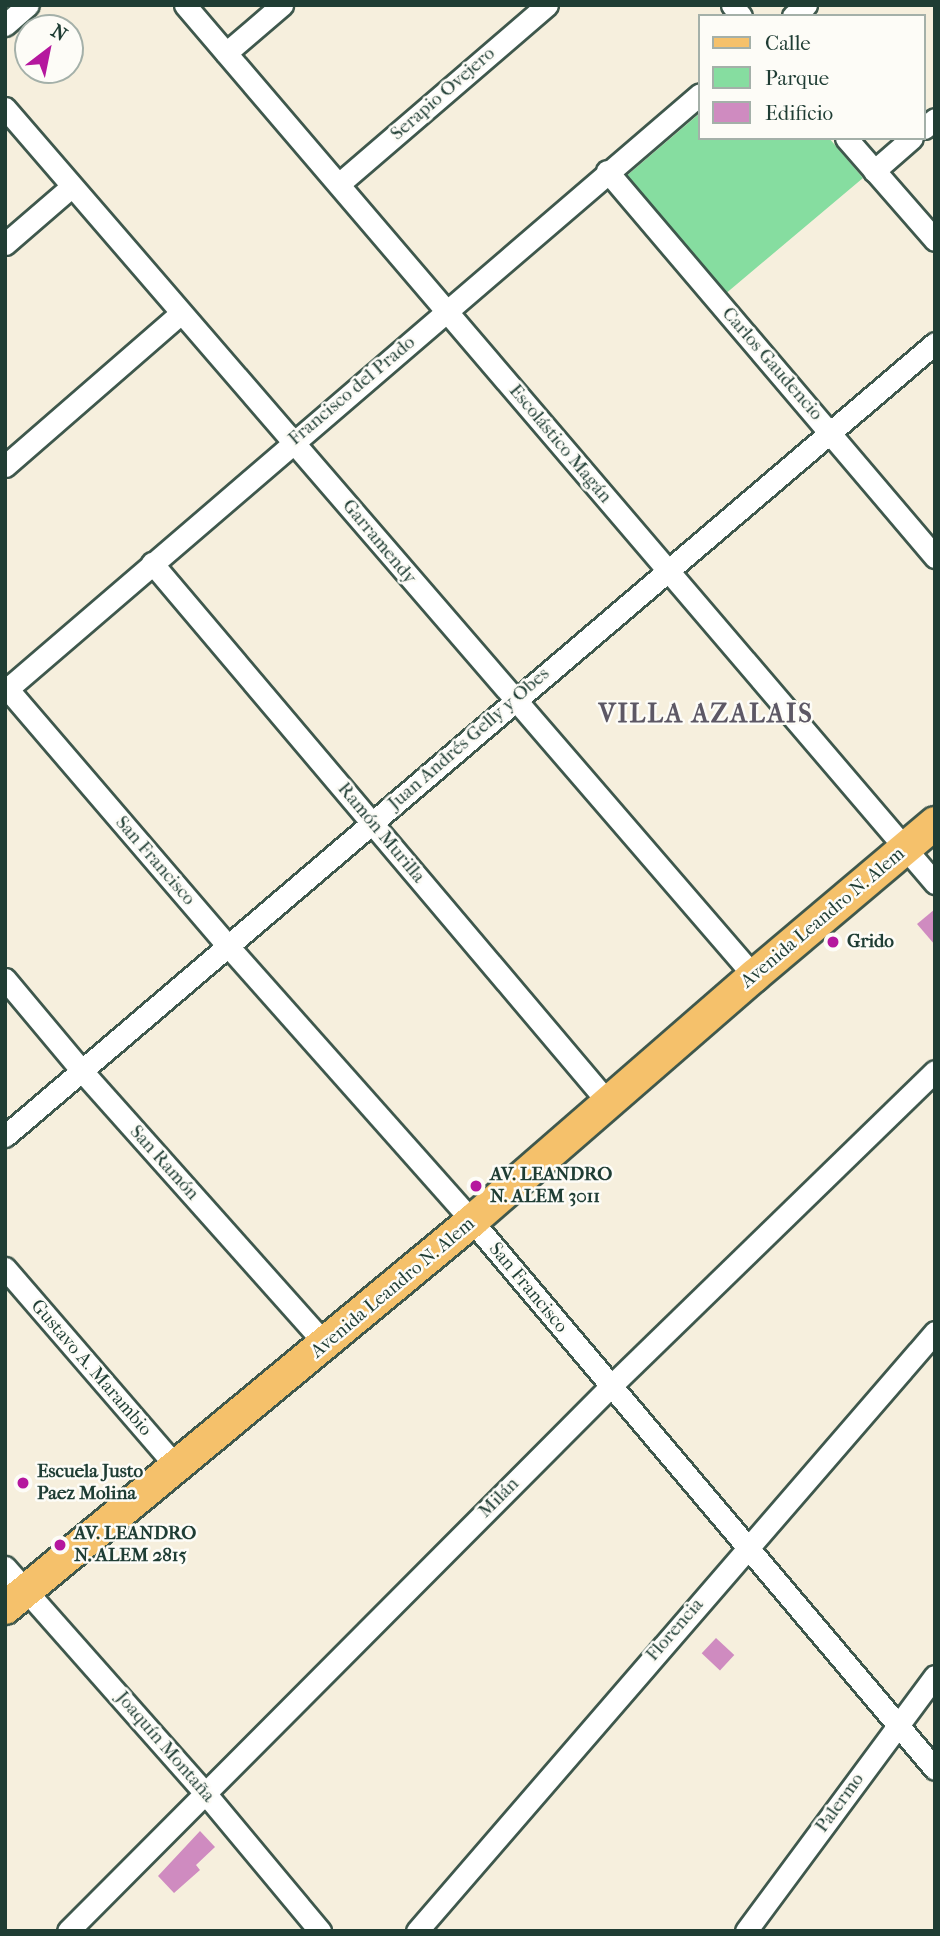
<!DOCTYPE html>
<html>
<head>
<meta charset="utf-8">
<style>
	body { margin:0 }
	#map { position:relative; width:940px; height:1936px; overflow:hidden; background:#f6efdd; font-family:"IM FELL French Canon",serif }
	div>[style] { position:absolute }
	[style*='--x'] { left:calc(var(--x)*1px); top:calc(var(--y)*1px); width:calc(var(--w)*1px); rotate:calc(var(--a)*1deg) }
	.green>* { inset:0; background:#86dda0 }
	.building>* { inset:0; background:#cf8bc0; transform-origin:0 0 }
	.roads { filter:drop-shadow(2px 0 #3f584d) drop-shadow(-2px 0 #3f584d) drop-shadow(0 2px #3f584d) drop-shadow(0 -2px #3f584d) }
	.minor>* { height:21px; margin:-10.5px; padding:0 10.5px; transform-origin:10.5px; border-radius:10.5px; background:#fff }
	.primary>* { height:32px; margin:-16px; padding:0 16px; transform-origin:16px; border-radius:16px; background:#f5c16b }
	.dots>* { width:19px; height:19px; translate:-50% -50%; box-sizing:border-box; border:4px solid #fdfcf7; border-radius:50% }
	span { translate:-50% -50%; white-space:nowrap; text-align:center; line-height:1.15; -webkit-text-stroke:5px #fdfcf7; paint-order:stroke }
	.street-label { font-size:19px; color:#1f3d34 }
	.poi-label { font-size:19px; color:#1f3d34; font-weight:700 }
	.left { translate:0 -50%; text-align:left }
	.district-label { font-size:26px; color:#5d5865; font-weight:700; letter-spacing:2px }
	.frame { position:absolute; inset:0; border:7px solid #1f3d34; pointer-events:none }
	.legend { position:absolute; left:698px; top:14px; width:228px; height:126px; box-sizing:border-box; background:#fdfcf7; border:2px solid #a4b0a9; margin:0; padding:9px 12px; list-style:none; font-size:21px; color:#1f3d34 }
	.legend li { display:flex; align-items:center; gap:14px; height:35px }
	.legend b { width:35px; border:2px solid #a4b0a9 }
	.north { position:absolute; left:14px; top:14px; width:70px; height:70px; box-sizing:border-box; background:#fdfcf7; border:2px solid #a4b0a9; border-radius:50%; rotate:32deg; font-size:19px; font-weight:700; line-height:28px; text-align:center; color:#1f3d34 }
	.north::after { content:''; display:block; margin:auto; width:24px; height:32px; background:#b5179e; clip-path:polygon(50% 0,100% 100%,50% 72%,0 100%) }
</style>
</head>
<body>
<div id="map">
	<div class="green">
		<div style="clip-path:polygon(700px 113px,700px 138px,829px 138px,863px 178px,724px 295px,624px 178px)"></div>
	</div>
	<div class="building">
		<div style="clip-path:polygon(935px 909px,935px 945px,917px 924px)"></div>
		<div style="left:716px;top:1638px;width:25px;height:21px;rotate:43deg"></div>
		<div style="clip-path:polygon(200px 1831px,215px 1847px,196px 1865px,200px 1870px,174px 1893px,158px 1876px)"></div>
	</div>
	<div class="roads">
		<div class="minor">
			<div style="--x:185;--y:5;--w:1155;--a:49.5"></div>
			<div style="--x:732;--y:5;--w:14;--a:51"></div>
			<div style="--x:793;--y:16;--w:17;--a:-40"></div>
			<div style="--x:5;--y:25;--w:30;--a:-41"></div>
			<div style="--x:226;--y:53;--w:74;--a:-40.6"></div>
			<div style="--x:5;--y:108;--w:1146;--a:49.21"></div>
			<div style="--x:924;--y:128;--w:14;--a:-39"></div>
			<div style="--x:846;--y:138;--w:135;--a:48.9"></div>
			<div style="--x:607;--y:171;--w:507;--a:49.64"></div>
			<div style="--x:874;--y:171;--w:50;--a:-41"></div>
			<div style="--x:340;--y:183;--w:273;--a:-40.7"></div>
			<div style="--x:5;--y:244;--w:87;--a:-40.8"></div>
			<div style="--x:5;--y:466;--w:233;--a:-41"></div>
			<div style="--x:152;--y:563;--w:695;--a:49.78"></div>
			<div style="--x:601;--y:1094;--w:12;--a:35"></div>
			<div style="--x:5;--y:686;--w:343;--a:49.4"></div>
			<div style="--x:228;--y:946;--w:368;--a:48.4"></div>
			<div style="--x:472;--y:1221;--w:717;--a:49.81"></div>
			<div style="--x:5;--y:691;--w:916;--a:-40.66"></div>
			<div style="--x:5;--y:979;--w:120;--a:50.1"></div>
			<div style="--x:82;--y:1071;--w:367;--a:48.3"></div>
			<div style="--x:5;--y:1136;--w:1222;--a:-40.45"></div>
			<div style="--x:5;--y:1268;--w:263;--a:49.2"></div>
			<div style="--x:5;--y:1567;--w:302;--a:48.5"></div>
			<div style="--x:205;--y:1793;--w:180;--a:50.2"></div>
			<div style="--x:68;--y:1931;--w:771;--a:-45.11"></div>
			<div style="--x:612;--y:1385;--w:450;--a:-44.2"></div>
			<div style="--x:417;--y:1931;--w:792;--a:-49.15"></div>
			<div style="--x:746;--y:1931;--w:317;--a:-53.5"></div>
		</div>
		<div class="primary">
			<div style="--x:5;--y:1608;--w:607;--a:-39.65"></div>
			<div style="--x:472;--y:1221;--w:374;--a:-41"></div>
			<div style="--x:754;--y:976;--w:237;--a:-40.2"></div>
		</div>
	</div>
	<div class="dots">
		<div style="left:833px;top:942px;background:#b5179e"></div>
		<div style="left:476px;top:1186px;background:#b5179e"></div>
		<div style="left:23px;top:1483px;background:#b5179e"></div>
		<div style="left:60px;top:1545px;background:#b5179e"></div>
	</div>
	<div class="street-label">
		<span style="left:443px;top:94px;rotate:-41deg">Serapio Ovejero</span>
		<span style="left:772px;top:364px;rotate:49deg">Carlos Gaudencio</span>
		<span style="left:352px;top:391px;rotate:-40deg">Francisco del Prado</span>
		<span style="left:560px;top:444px;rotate:50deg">Escolástico Magán</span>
		<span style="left:379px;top:542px;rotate:50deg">Garramendy</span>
		<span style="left:469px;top:739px;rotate:-41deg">Juan Andrés Gelly y Obes</span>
		<span style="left:381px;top:833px;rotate:50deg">Ramón Murilla</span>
		<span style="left:155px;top:861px;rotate:49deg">San Francisco</span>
		<span style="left:823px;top:918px;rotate:-40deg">Avenida Leandro N. Alem</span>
		<span style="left:164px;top:1163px;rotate:48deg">San Ramón</span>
		<span style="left:393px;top:1288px;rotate:-40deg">Avenida Leandro N. Alem</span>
		<span style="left:528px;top:1288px;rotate:50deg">San Francisco</span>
		<span style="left:91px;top:1368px;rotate:49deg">Gustavo A. Marambio</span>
		<span style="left:499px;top:1498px;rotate:-45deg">Milán</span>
		<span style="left:675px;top:1630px;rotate:-49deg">Florencia</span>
		<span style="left:165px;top:1747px;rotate:49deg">Joaquín Montaña</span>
		<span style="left:840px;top:1803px;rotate:-54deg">Palermo</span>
	</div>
	<div class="poi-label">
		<span class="left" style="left:847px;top:942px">Grido</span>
		<span class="left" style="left:490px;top:1186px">AV. LEANDRO<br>N. ALEM 3011</span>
		<span class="left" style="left:37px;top:1483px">Escuela Justo<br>Paez Molina</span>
		<span class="left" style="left:74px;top:1545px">AV. LEANDRO<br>N. ALEM 2815</span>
	</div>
	<div class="district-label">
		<span style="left:706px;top:714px">VILLA AZALAIS</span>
	</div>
	<div class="frame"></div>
	<ul class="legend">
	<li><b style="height:9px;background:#f5c16b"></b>Calle</li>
	<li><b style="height:19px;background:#86dda0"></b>Parque</li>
	<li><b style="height:19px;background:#cf8bc0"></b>Edificio</li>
	</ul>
	<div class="north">N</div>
</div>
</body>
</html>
